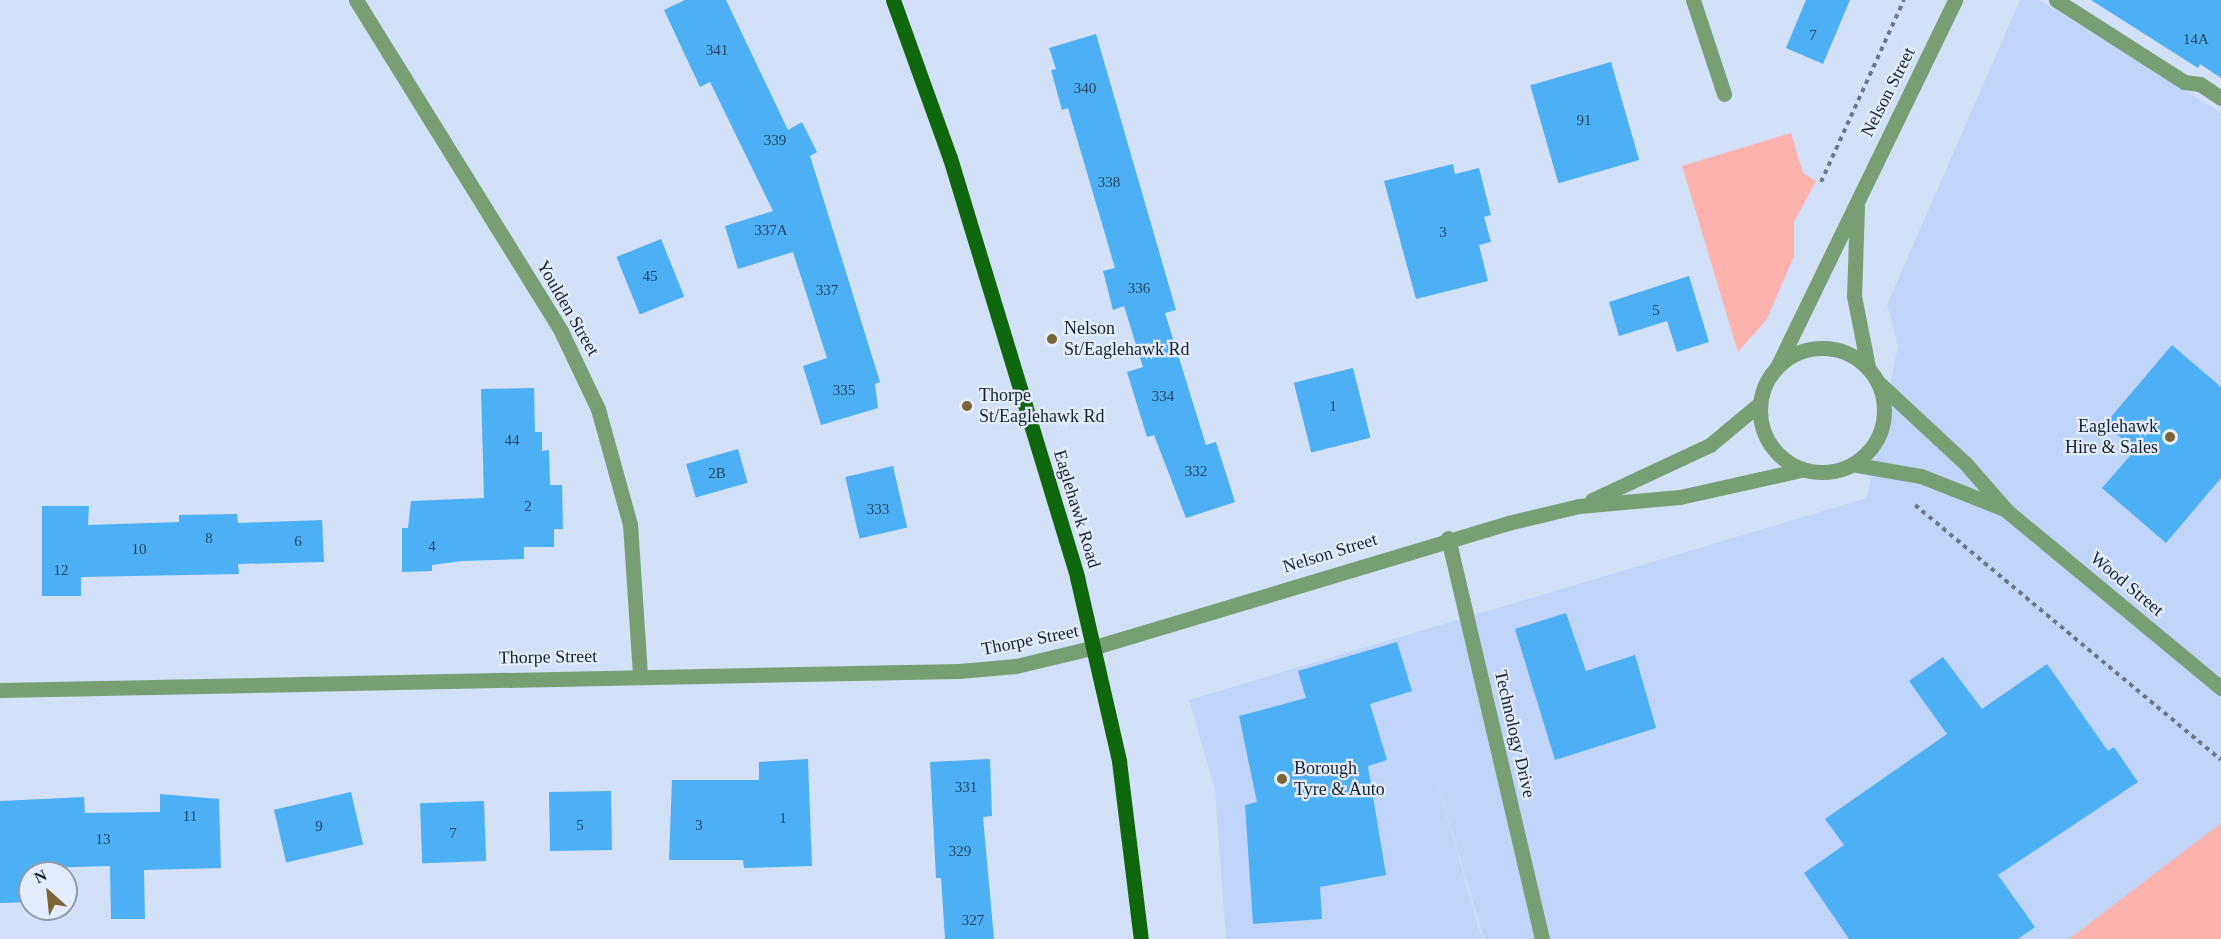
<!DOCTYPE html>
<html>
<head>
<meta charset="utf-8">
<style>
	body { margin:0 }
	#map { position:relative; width:2221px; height:939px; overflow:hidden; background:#d2e0f8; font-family:Georgia,serif }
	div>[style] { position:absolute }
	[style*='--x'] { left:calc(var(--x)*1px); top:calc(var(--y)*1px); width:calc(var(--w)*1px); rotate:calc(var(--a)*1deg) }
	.built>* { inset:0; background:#c1d5fa }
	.green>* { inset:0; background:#fdb2ae }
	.building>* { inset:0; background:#4eb0f4; transform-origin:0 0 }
	.path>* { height:4px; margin-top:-2px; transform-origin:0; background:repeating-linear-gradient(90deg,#6c778a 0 4.5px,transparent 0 9px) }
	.service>* { height:15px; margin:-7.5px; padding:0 7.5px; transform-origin:7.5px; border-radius:7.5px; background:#789f74 }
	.minor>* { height:15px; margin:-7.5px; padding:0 7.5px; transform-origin:7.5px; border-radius:7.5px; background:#789f74 }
	.tertiary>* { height:15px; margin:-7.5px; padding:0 7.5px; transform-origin:7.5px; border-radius:7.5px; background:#789f74 }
	.tertiary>.ring { margin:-7.5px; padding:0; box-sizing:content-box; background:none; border:15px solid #789f74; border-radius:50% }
	.primary>* { height:15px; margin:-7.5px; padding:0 7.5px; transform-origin:7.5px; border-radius:7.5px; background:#0e670c }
	.dots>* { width:16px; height:16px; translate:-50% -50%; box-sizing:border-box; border:3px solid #e4edfd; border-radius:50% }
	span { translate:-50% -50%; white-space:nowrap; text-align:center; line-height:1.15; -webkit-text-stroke:4.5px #e4edfd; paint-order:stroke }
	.number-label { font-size:15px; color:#264560 }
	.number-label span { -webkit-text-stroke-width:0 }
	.street-label { font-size:18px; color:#19212f }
	.poi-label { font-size:18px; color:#19212f }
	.left { translate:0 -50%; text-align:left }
	.right { translate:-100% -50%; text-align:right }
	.north { position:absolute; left:18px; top:861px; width:60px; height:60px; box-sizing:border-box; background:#e4edfd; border:2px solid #939bab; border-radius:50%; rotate:333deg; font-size:16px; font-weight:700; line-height:24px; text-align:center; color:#19212f }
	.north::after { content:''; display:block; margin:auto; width:21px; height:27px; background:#7d6435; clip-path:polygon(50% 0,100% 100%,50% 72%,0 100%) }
</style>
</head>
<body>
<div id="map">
	<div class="built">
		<div style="clip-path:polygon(2020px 0,2039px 0,2221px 113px,2221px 939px,1484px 939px,1434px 771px,1482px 939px,1226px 939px,1215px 790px,1189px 700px,1867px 498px,1898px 346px,1887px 305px)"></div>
	</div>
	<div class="green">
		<div style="clip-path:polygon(1791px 133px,1803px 173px,1816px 181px,1794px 222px,1794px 256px,1767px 319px,1738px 352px,1682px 166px)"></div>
		<div style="clip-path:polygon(2221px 823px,2221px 939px,2069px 939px)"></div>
	</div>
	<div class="building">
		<div style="clip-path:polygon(685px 0,726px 0,788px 130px,802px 122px,817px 152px,810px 156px,880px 382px,875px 384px,878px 408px,821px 425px,803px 366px,827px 358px,793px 252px,738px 269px,725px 226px,773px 211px,710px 82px,700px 87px,664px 10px)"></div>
		<div style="clip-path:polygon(1806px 0,1850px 0,1823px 64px,1786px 48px)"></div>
		<div style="clip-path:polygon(2091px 0,2221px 0,2221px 78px,2200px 64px,2198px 68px)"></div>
		<div style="clip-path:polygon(1096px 34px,1176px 310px,1165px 313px,1206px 445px,1216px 442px,1235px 502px,1186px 518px,1154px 435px,1147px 437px,1127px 372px,1143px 367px,1124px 306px,1113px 310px,1103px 271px,1115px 268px,1068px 108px,1062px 110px,1051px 70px,1056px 69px,1049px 48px)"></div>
		<div style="left:1611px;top:62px;width:102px;height:84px;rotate:74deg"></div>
		<div style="clip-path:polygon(1453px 164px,1455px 174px,1479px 168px,1491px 215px,1484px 217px,1491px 242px,1479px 245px,1488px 281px,1416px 299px,1384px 181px)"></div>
		<div style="left:661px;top:239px;width:62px;height:48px;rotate:68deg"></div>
		<div style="clip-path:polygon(1689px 276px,1709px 342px,1677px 352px,1667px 321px,1619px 336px,1609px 302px)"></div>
		<div style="clip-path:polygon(2172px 345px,2221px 387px,2221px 478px,2166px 543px,2102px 488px,2135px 450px,2105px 424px)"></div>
		<div style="left:1353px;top:368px;width:72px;height:61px;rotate:76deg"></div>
		<div style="clip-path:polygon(534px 388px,535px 432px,542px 432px,542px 451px,549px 450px,550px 485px,562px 485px,563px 529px,554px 529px,554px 547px,524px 547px,524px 559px,462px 561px,432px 565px,432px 571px,402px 572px,402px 528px,408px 528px,411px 501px,484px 498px,481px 389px)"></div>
		<div style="left:738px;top:449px;width:35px;height:54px;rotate:74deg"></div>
		<div style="left:893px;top:466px;width:63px;height:49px;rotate:77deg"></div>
		<div style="clip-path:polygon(42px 506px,89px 506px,88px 525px,179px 522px,179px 515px,237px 514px,238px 523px,322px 520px,324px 562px,238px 564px,239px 574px,81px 577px,81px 596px,42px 596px)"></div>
		<div style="clip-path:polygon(1566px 613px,1586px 671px,1635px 655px,1656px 728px,1555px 760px,1515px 629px)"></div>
		<div style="clip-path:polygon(1397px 642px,1412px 691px,1370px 704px,1387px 760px,1368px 766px,1386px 875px,1320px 887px,1322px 919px,1253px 924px,1245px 805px,1257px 802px,1239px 716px,1306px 698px,1298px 671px)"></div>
		<div style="clip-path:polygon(1943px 657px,1982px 709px,2047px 664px,2108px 751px,2114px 747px,2138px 782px,1998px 875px,2035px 927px,2018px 939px,1849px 939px,1804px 873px,1844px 845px,1825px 819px,1947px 734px,1909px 681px)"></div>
		<div style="clip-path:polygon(808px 759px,812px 866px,744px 868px,743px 860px,669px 860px,672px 780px,759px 780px,759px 762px)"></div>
		<div style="clip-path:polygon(990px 759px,992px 816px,983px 817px,994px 939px,945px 939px,941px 878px,936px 878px,930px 762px)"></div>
		<div style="left:611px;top:791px;width:59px;height:62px;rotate:89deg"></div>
		<div style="left:351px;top:792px;width:54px;height:79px;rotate:77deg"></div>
		<div style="clip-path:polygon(160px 794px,219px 799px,221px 868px,144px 870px,145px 919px,111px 919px,110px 866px,42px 868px,42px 873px,30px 873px,30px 902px,0 903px,0 801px,84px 797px,85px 813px,160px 812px)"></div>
		<div style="left:484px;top:801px;width:60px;height:64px;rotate:88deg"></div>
	</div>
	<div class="path">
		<div style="--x:1821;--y:182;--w:200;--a:-65.5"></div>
		<div style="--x:1915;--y:505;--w:398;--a:39.8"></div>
	</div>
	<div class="service">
		<div style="--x:2056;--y:0;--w:152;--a:32.6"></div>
		<div style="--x:2184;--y:82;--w:16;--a:7"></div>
		<div style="--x:2200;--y:84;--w:25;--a:34"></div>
		<div style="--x:1448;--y:538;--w:412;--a:76.8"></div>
	</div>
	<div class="minor">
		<div style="--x:356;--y:0;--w:389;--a:58.2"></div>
		<div style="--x:561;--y:331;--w:86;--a:64.6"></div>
		<div style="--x:598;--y:409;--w:119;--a:74.5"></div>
		<div style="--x:630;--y:524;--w:150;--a:86.2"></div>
		<div style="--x:1693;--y:0;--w:99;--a:71.7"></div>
		<div style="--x:1880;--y:384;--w:117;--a:42.9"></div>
		<div style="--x:1966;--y:464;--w:62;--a:48.9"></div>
		<div style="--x:2007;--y:511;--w:278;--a:39.6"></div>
		<div style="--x:1857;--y:465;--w:65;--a:9.8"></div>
		<div style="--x:1921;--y:476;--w:87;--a:21.6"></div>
		<div style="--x:0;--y:690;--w:959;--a:-1.14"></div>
		<div style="--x:959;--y:671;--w:57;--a:-5"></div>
		<div style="--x:1016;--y:666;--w:81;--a:-13.5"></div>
	</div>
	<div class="tertiary">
		<div style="--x:1857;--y:207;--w:89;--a:91.9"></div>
		<div style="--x:1854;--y:296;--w:72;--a:78.8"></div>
		<div class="ring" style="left:1760px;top:348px;width:109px;height:109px"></div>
		<div style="--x:1777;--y:367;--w:408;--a:-64.1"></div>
		<div style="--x:1592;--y:500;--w:130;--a:-25"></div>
		<div style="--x:1710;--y:445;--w:64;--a:-39.9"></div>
		<div style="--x:1095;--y:647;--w:431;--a:-16.7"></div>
		<div style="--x:1508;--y:523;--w:73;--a:-13.5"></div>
		<div style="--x:1579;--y:506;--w:101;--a:-5.1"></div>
		<div style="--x:1680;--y:497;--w:124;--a:-12.6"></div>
	</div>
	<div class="primary">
		<div style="--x:893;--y:0;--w:168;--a:70.2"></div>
		<div style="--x:950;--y:158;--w:438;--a:73.1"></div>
		<div style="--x:1077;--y:577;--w:189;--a:77.1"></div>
		<div style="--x:1119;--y:761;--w:179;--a:83"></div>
	</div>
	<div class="dots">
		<div style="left:1052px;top:339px;background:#7d6435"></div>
		<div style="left:967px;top:406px;background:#7d6435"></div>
		<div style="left:2170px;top:437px;background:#7d6435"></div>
		<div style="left:1282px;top:779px;background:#7d6435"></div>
	</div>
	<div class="number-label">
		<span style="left:1813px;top:36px">7</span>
		<span style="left:2196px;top:40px">14A</span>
		<span style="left:717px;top:51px">341</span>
		<span style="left:1085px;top:89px">340</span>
		<span style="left:1584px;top:121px">91</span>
		<span style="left:775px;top:141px">339</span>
		<span style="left:1109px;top:183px">338</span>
		<span style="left:771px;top:231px">337A</span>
		<span style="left:1443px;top:233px">3</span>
		<span style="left:650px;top:277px">45</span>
		<span style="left:1139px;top:289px">336</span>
		<span style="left:827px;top:291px">337</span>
		<span style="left:1656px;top:311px">5</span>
		<span style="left:844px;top:391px">335</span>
		<span style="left:1163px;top:397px">334</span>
		<span style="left:1333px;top:407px">1</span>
		<span style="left:512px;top:441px">44</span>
		<span style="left:1196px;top:472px">332</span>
		<span style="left:717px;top:474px">2B</span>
		<span style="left:528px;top:507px">2</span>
		<span style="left:878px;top:510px">333</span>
		<span style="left:209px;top:539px">8</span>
		<span style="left:298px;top:542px">6</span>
		<span style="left:432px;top:547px">4</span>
		<span style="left:139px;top:550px">10</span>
		<span style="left:61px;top:571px">12</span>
		<span style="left:966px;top:788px">331</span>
		<span style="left:190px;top:817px">11</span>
		<span style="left:783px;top:819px">1</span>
		<span style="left:580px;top:826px">5</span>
		<span style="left:699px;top:826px">3</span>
		<span style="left:319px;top:827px">9</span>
		<span style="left:453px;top:834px">7</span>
		<span style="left:103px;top:840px">13</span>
		<span style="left:960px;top:852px">329</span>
		<span style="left:973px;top:921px">327</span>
	</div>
	<div class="street-label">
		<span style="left:1888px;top:92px;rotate:-63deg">Nelson Street</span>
		<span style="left:568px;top:308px;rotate:60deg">Youlden Street</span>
		<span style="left:1077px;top:509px;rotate:73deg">Eaglehawk Road</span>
		<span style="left:1330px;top:553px;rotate:-17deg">Nelson Street</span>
		<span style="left:2127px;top:584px;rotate:40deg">Wood Street</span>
		<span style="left:1030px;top:640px;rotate:-11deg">Thorpe Street</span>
		<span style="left:548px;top:657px;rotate:-1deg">Thorpe Street</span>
		<span style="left:1515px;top:734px;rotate:77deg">Technology Drive</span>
	</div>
	<div class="poi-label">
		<span class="left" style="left:1064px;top:339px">Nelson<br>St/Eaglehawk Rd</span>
		<span class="left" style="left:979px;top:406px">Thorpe<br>St/Eaglehawk Rd</span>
		<span class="right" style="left:2158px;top:437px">Eaglehawk<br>Hire &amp; Sales</span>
		<span class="left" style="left:1294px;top:779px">Borough<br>Tyre &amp; Auto</span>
	</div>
	<div class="north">N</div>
</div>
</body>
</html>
